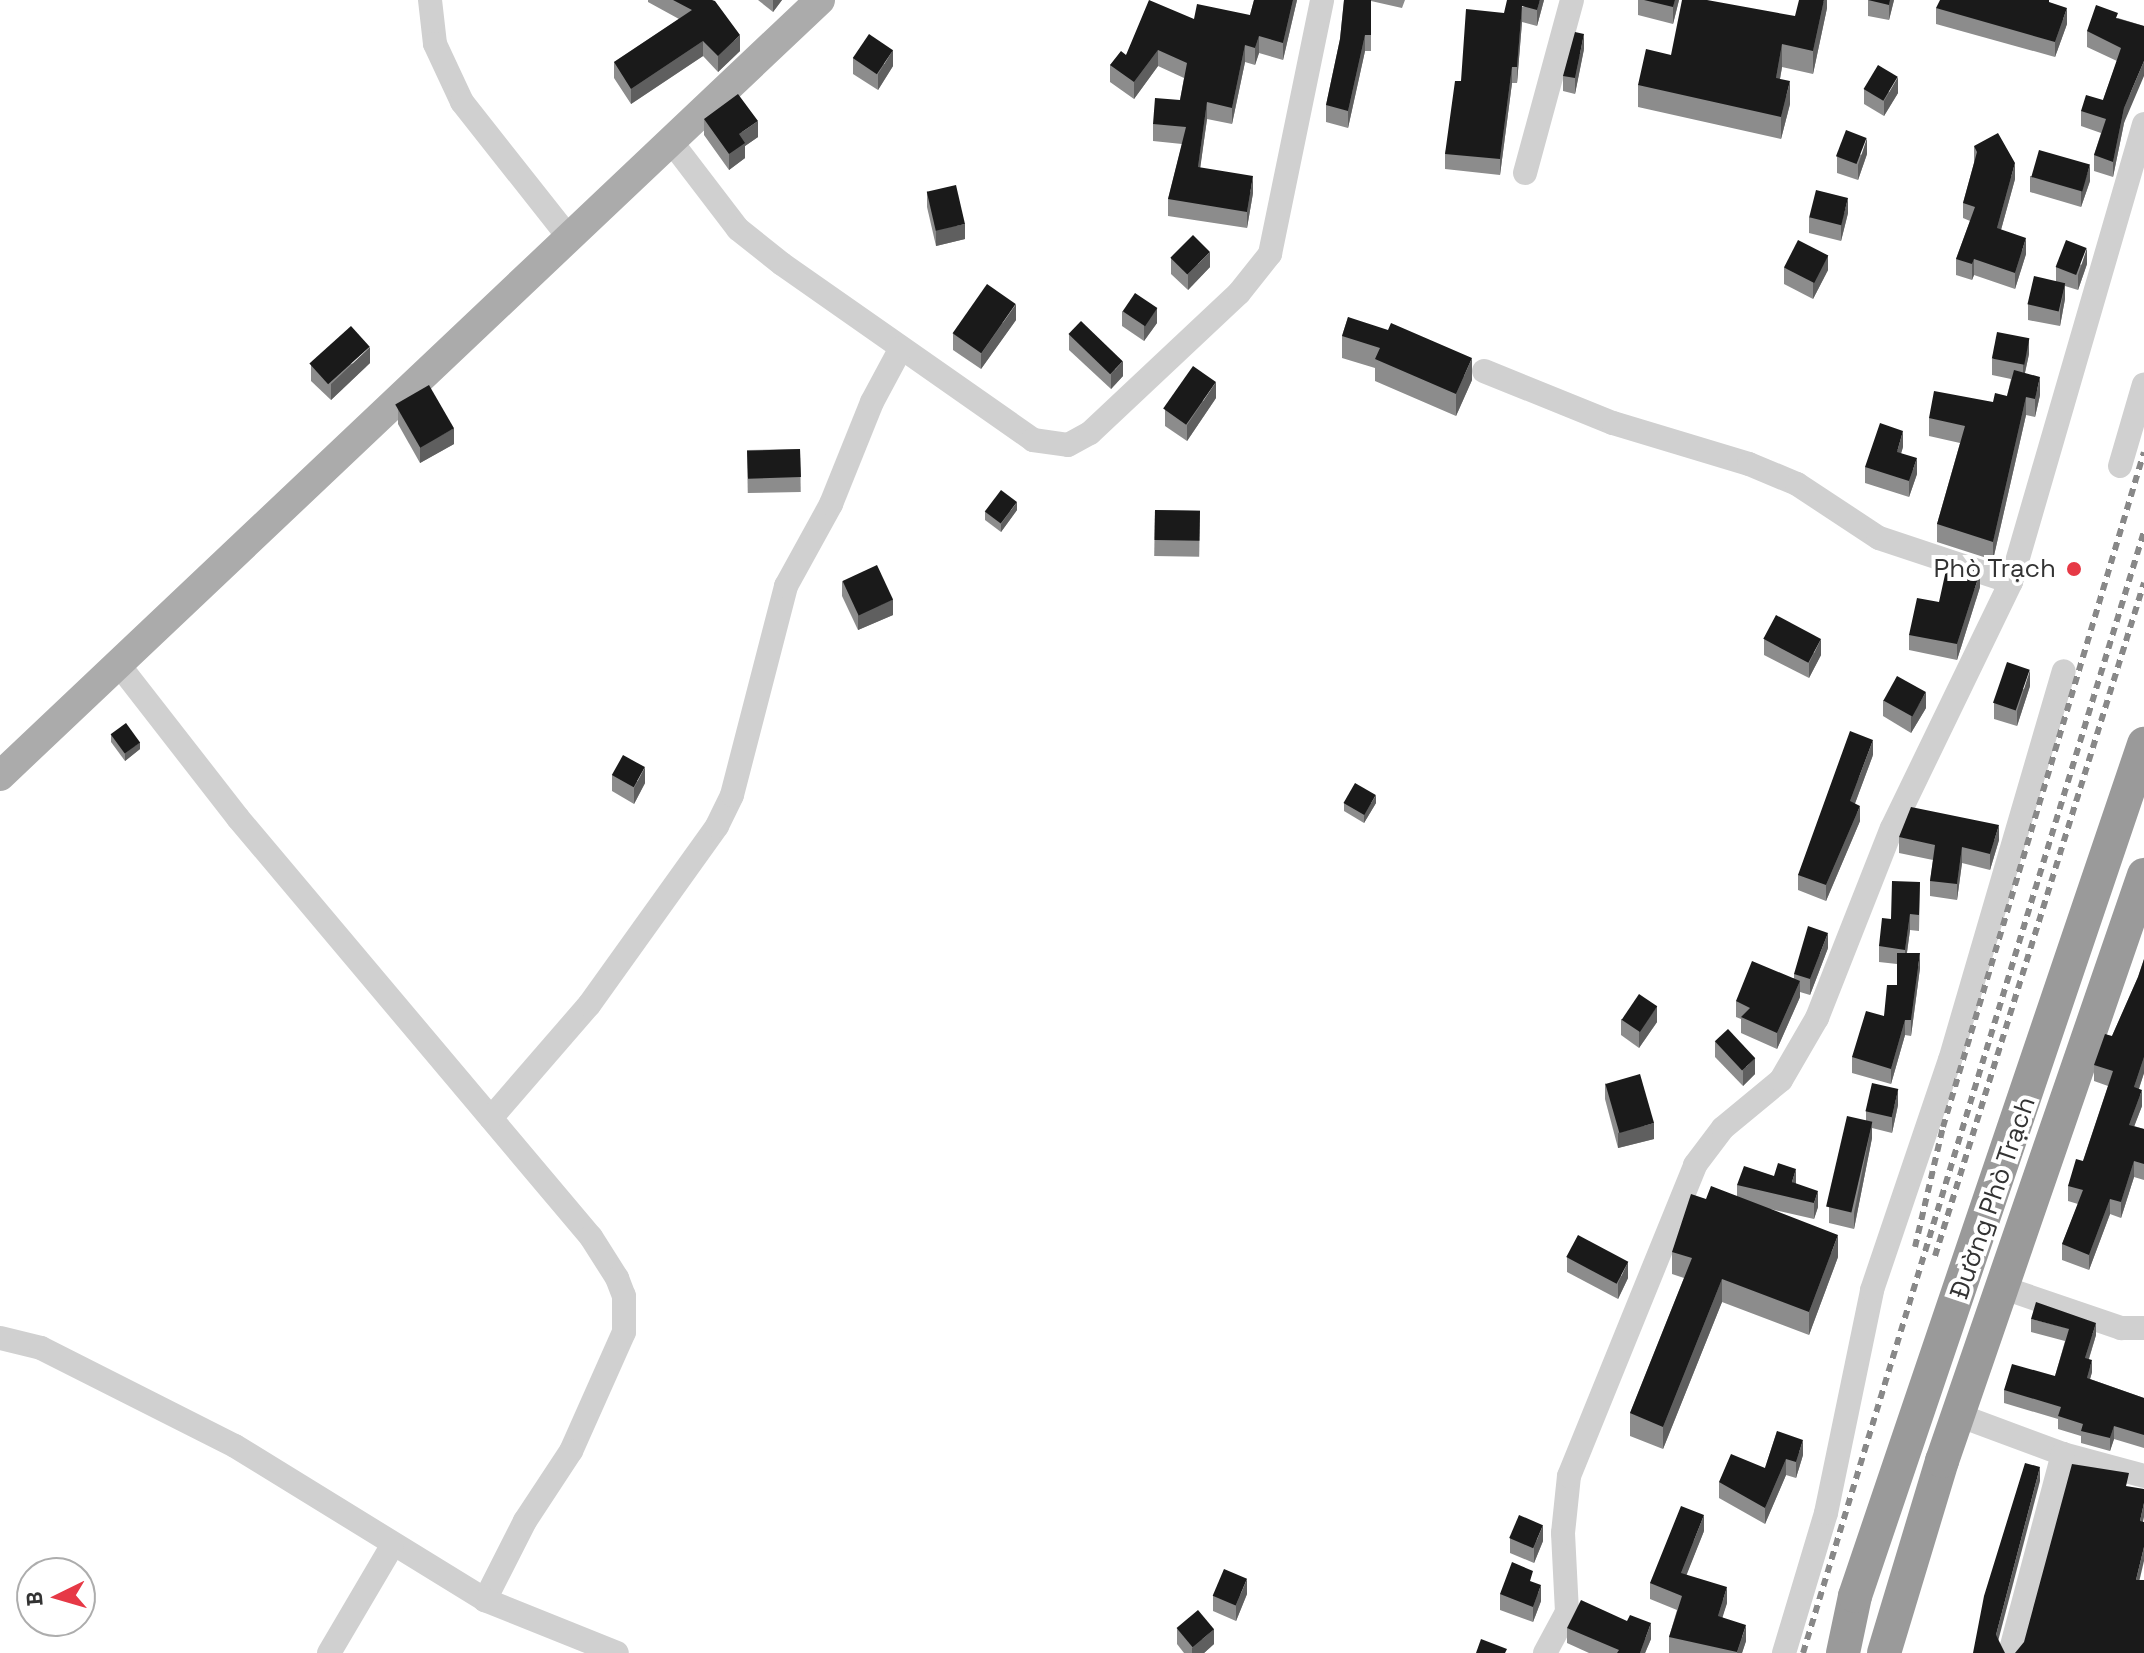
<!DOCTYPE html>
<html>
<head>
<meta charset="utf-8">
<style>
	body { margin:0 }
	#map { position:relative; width:2144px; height:1653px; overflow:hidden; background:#fff; font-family:"Space Grotesk",sans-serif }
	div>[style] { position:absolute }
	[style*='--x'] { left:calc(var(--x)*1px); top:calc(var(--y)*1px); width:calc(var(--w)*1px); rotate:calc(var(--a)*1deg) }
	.minor>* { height:24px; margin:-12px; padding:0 12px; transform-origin:12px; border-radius:12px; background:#d0d0d0 }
	.major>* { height:30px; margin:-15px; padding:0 15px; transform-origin:15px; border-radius:15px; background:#ababab }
	.highway>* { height:34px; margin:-17px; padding:0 17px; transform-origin:17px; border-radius:17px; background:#9a9a9a }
	.rail>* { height:6px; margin-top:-3px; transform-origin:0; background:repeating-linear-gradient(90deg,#888 0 8px,transparent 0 14px) }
	.wall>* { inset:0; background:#8c8c8c; transform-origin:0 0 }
	.shaded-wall>* { inset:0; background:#5f5f5f }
	.building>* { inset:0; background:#1a1a1a; transform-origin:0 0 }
	.dots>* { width:22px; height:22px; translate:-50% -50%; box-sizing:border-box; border:4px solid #fff; border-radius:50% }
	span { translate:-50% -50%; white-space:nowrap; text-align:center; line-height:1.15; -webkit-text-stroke:8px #fff; paint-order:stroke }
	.poi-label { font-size:26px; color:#333 }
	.right { translate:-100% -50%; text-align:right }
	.street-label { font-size:26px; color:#333 }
	.north { position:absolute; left:16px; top:1557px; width:80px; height:80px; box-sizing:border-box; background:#fff; border:2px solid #adadad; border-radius:50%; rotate:265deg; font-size:22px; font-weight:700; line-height:32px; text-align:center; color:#333 }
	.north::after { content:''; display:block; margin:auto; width:28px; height:36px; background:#e63946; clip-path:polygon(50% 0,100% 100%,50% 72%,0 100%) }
</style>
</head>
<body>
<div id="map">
	<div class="minor">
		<div style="--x:430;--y:0;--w:44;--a:83.5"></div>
		<div style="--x:435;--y:44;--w:64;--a:65"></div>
		<div style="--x:462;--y:102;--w:169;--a:51.7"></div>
		<div style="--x:670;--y:140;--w:112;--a:52.6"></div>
		<div style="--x:738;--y:229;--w:56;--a:38.5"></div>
		<div style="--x:782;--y:264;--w:307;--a:35"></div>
		<div style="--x:1033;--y:440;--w:35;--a:8"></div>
		<div style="--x:1068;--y:445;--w:25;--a:-29"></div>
		<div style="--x:1090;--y:433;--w:204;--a:-43.2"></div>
		<div style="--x:1239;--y:293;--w:50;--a:-51.5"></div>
		<div style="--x:1270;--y:254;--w:259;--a:-78.4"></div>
		<div style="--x:1525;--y:173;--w:179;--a:-74.8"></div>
		<div style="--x:1484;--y:371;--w:139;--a:22"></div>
		<div style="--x:1613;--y:423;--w:142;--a:16.8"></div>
		<div style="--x:1749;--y:464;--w:52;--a:22.6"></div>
		<div style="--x:1797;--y:484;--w:98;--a:33.4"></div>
		<div style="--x:1879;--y:538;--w:139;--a:18.4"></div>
		<div style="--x:2120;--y:466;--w:85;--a:-73.7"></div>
		<div style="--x:119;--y:665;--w:194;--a:52.1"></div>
		<div style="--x:238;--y:818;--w:548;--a:49.89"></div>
		<div style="--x:591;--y:1237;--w:49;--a:57.6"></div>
		<div style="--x:617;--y:1278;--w:19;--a:69"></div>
		<div style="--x:624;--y:1296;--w:36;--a:90"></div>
		<div style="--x:624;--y:1332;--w:130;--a:114"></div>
		<div style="--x:571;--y:1451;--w:84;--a:123.3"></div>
		<div style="--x:525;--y:1521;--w:89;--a:116.9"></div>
		<div style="--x:491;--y:1118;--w:150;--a:-49.1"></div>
		<div style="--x:589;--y:1005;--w:220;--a:-54.4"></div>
		<div style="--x:717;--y:826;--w:34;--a:-64"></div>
		<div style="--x:732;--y:795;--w:216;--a:-75.5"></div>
		<div style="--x:786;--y:586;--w:94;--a:-61.2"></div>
		<div style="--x:831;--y:504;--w:110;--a:-68.1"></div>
		<div style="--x:872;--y:402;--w:61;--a:-61.8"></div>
		<div style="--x:2004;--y:1288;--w:124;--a:18.9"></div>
		<div style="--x:2121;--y:1328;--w:23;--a:0"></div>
		<div style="--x:0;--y:1338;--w:42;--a:13.7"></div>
		<div style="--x:41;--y:1348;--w:217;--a:26.8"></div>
		<div style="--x:235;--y:1446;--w:294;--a:31.6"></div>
		<div style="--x:485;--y:1600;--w:142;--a:21.9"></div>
		<div style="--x:1958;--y:1415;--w:112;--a:20.4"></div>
		<div style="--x:2063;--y:1454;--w:84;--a:15.2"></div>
		<div style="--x:329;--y:1653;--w:124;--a:-59.5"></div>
		<div style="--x:1545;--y:1653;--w:47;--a:-61.8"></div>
		<div style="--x:1567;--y:1612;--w:79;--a:-92.9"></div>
		<div style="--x:1563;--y:1533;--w:57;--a:-84"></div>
		<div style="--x:1569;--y:1476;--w:336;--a:-67.9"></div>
		<div style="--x:1695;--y:1165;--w:46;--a:-52.9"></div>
		<div style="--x:1723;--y:1128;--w:75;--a:-39.6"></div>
		<div style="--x:1781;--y:1080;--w:72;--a:-59.9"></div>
		<div style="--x:1817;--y:1018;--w:204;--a:-68.5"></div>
		<div style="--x:1892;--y:828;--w:273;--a:-64.2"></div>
		<div style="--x:2011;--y:582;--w:477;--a:-73.8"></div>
		<div style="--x:1784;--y:1653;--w:146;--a:-73.3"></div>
		<div style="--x:1826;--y:1513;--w:228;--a:-78.3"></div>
		<div style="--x:1872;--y:1290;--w:243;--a:-71.3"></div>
		<div style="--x:1950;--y:1060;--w:405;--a:-73.7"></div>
		<div style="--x:2010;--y:1653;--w:206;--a:-75.1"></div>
	</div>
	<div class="major">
		<div style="--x:0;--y:776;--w:1129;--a:-43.42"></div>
	</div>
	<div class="highway">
		<div style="--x:1843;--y:1653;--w:58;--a:-78.1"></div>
		<div style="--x:1855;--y:1596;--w:900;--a:-71.26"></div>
		<div style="--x:1884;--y:1653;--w:201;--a:-73.2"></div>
		<div style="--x:1942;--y:1461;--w:620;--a:-70.98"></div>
	</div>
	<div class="rail">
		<div style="--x:1915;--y:1247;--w:123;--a:-76.9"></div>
		<div style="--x:1943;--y:1127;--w:704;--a:-73.42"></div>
		<div style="--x:1935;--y:1256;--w:705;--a:-72.75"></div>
		<div style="--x:1803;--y:1653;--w:1173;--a:-73.09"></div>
	</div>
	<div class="wall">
		<div style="clip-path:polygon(648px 0,712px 0,740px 51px,718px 72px,703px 56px,631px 104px,614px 78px,614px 62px,679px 19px,648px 2px)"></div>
		<div style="clip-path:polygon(758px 0,782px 0,773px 12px)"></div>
		<div style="clip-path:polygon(1254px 0,1297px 0,1283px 60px,1259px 53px,1255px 65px,1245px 62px,1232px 124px,1207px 119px,1200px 168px,1253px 193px,1247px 228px,1168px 216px,1168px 199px,1182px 144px,1153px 141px,1153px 124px,1180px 100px,1184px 78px,1158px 66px,1134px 99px,1110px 82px,1110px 65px,1126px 55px,1194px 19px,1250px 15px)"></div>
		<div style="clip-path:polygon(1344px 0,1405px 0,1402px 8px,1371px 1px,1371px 51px,1365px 51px,1348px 128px,1326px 122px,1326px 105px,1340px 39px)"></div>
		<div style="clip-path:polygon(1544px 0,1537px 26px,1522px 22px,1517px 83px,1512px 83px,1500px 175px,1445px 169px,1445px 154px,1461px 81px,1504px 13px)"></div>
		<div style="clip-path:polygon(1638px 0,1679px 0,1673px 24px,1638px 15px)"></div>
		<div style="clip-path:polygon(1827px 0,1827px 8px,1813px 74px,1782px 67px,1780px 79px,1790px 104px,1781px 139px,1638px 107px,1638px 85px,1671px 55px,1795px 16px)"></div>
		<div style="clip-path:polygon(1868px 0,1894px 0,1889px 20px,1868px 16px)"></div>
		<div style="clip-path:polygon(2053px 4px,2067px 24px,2055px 57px,1936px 24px,1936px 8px)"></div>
		<div style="clip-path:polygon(2118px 18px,2144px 26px,2113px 177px,2094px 171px,2094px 155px,2101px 133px,2081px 126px,2081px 111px,2103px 100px,2117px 61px,2087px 47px,2087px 31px)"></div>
		<div style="clip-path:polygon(1584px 49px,1575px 94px,1563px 91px,1563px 76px)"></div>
		<div style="clip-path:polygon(853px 58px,893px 66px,878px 90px,853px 74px)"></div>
		<div style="clip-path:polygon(1864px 89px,1898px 93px,1884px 116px,1864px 104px)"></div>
		<div style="clip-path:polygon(704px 119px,758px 137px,745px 146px,745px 158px,729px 170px,704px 135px)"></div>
		<div style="clip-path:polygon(1974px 146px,2015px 179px,2001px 230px,2026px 254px,2015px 289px,1974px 275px,1972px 280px,1956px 275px,1956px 259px,1970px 221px,1963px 218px,1963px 203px,1974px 163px)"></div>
		<div style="clip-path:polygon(1867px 154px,1858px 180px,1837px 173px,1837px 157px)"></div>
		<div style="clip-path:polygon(2030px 176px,2090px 181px,2081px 207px,2030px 192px)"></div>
		<div style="clip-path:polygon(927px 191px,965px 239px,936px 246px,927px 207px)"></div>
		<div style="clip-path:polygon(1848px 213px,1841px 241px,1809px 233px,1809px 217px)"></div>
		<div style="clip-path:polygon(1171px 258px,1210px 267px,1188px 290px,1171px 274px)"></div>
		<div style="clip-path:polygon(2087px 264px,2078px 290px,2065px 286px,2065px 299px,2060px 326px,2028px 320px,2028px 304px,2056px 281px,2056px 267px)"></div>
		<div style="clip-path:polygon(1784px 268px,1828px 270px,1813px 299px,1784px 284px)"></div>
		<div style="clip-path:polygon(1122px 311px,1157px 323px,1144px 341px,1122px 326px)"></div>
		<div style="clip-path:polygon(1348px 317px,1472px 380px,1456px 416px,1375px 381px,1375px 368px,1342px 358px,1342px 336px)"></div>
		<div style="clip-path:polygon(1016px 320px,981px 369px,953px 350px,953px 334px)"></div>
		<div style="clip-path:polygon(1069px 334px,1123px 376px,1111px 389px,1069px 350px)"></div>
		<div style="clip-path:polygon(2029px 354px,2025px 373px,2040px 395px,2035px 417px,2026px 415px,1993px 560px,1937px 542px,1937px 524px,1960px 443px,1929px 436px,1929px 418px,1993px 402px,2007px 396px,2011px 379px,1992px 375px,1992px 359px)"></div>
		<div style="clip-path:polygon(370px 363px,331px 400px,311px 381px,311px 365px)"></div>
		<div style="clip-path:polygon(1216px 398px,1187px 441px,1165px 426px,1165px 410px)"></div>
		<div style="clip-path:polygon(398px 408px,454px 444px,420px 463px,398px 424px)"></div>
		<div style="clip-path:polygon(1903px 447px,1901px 453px,1917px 474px,1909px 497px,1865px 483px,1865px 467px)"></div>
		<div style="left:800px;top:449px;width:43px;height:53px;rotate:89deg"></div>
		<div style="clip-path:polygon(1017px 510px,1001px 532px,985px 520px,985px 512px)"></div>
		<div style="left:1155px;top:510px;width:45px;height:46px;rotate:1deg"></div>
		<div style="clip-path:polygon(842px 581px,893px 615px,858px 630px,842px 596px)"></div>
		<div style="clip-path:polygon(1980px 587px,1957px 660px,1909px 650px,1909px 635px,1939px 602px)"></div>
		<div style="clip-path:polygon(1764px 639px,1821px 655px,1809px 678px,1764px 655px)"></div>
		<div style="clip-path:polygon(2030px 686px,2017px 726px,1994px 719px,1994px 703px)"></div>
		<div style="clip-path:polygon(1883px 700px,1926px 708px,1911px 733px,1883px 716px)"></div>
		<div style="clip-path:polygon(111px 734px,140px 749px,125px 761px,111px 742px)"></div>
		<div style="clip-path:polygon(1873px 755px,1855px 803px,1860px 821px,1826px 901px,1798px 890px,1798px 875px)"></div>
		<div style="clip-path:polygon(612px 775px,645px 783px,634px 804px,612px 791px)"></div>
		<div style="clip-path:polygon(1344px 803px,1376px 803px,1364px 823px,1344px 811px)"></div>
		<div style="clip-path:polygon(1899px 837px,1999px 840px,1990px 870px,1962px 863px,1957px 900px,1930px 896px,1930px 881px,1933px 860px,1899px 853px)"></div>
		<div style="clip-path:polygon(1920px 882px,1919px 931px,1910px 930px,1907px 953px,1920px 968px,1911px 1036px,1905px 1035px,1891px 1084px,1852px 1073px,1852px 1057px,1884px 1016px,1897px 985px,1897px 964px,1879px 962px,1879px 946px,1891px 919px)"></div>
		<div style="clip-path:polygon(1828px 948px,1810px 995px,1800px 992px,1800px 997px,1777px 1049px,1741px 1033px,1741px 1019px,1736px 1017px,1736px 1001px,1794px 978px,1794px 974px)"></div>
		<div style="clip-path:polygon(2144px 959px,2144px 1073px,2139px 1089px,2142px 1106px,2134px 1126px,2144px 1129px,2144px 1180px,2134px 1177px,2121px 1218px,2110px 1214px,2089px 1270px,2062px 1260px,2062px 1244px,2078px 1204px,2068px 1201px,2068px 1186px,2083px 1161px,2108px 1086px,2094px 1081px,2094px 1065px,2112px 1036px,2138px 977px)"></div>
		<div style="clip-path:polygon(1621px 1019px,1657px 1022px,1639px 1048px,1621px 1035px)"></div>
		<div style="clip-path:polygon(1715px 1041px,1755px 1074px,1743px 1086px,1715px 1057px)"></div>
		<div style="clip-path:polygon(1605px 1083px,1654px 1139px,1618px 1148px,1605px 1099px)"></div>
		<div style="clip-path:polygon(1898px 1105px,1892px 1133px,1872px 1128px,1872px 1138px,1854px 1229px,1829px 1223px,1829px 1207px,1866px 1120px,1866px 1111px)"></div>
		<div style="clip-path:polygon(1796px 1184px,1818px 1207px,1814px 1219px,1770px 1209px,1838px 1257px,1809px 1335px,1722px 1302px,1663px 1449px,1630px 1436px,1630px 1413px,1684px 1278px,1672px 1274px,1672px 1252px,1706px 1199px,1737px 1196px,1737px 1185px)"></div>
		<div style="clip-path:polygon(1567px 1257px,1628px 1278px,1618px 1299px,1567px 1272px)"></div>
		<div style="clip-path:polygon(2031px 1319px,2096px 1335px,2089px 1359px,2092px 1372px,2090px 1379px,2144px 1398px,2144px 1448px,2114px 1439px,2110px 1451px,2081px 1443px,2081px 1436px,2058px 1429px,2058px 1419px,2004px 1403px,2004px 1390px,2055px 1376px,2065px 1341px,2031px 1332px)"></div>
		<div style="clip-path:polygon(1777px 1431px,1803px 1455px,1796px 1478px,1786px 1475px,1765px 1524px,1719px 1498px,1719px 1482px,1765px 1468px)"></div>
		<div style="clip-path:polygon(1704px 1531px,1686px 1575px,1727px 1603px,1722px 1617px,1746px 1641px,1742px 1653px,1669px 1653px,1669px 1637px,1677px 1610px,1650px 1599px,1650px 1583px)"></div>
		<div style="clip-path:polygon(1510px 1538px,1543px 1541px,1534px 1563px,1510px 1553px)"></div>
		<div style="clip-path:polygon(1533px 1583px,1541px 1601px,1533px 1622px,1500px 1610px,1500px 1594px)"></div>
		<div style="clip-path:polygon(1247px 1594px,1236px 1621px,1213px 1611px,1213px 1596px)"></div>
		<div style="clip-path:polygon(1567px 1628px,1651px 1639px,1645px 1653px,1589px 1653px,1567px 1643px)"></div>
		<div style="clip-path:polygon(1177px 1629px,1214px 1644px,1204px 1653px,1184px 1653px,1177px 1644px)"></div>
	</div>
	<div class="shaded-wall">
		<div style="clip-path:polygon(773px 0,782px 0,773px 12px)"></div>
		<div style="clip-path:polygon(1293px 0,1297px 0,1283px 60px,1283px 43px)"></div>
		<div style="clip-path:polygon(1540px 0,1544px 0,1537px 26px,1537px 10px)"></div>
		<div style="clip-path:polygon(1675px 0,1679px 0,1673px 24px,1673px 7px)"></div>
		<div style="clip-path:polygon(1824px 0,1827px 0,1827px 8px,1813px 74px,1813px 51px)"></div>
		<div style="clip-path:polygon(1890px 0,1894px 0,1889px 20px,1889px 5px)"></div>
		<div style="clip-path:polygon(1522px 6px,1522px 22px,1517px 83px,1517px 67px)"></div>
		<div style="clip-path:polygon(2067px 8px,2067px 24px,2055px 57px,2055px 42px)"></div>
		<div style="clip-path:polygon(1584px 34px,1584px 49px,1575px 94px,1575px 78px)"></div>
		<div style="clip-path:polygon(740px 35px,740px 51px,718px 72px,718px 56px)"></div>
		<div style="clip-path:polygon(1365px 35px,1365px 51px,1348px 128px,1348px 111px)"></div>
		<div style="clip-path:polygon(1259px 36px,1259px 53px,1255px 65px,1255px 48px)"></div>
		<div style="clip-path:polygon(703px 41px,703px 56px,631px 104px,631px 89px)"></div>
		<div style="clip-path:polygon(1782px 44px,1782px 67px,1776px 101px,1776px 78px)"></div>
		<div style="clip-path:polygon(1245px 45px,1245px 62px,1232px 124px,1232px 108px)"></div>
		<div style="clip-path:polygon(893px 50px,893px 66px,878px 90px,878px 74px)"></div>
		<div style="clip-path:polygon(1158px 50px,1158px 66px,1134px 99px,1134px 82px)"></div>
		<div style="clip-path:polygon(2144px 61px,2144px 76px,2124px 123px,2113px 177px,2113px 162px,2124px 108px)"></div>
		<div style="clip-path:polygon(1512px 67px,1512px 83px,1500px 175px,1500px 159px)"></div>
		<div style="clip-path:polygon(1898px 77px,1898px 93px,1884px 116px,1884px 101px)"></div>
		<div style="clip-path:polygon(1790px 81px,1790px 104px,1781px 139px,1781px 117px)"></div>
		<div style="clip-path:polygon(1207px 102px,1207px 119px,1198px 184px,1198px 167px)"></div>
		<div style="clip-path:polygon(758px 121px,758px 137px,745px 146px,745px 158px,729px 170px,729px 154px,739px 134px)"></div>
		<div style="clip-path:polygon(1867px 138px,1867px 154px,1858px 180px,1858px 165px)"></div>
		<div style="clip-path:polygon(2015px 163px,2015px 179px,1997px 244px,1997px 228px)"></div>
		<div style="clip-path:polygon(2090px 165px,2090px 181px,2081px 207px,2081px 191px)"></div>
		<div style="clip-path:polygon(1253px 176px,1253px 193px,1247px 228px,1247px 212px)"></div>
		<div style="clip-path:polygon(1848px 198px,1848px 213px,1841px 241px,1841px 225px)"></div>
		<div style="clip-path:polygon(965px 224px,965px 239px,936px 246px,936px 230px)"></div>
		<div style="clip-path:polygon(2026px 238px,2026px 254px,2015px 289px,2015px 273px)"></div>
		<div style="clip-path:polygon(2087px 248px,2087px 264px,2078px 290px,2078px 275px)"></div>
		<div style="clip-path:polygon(1210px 252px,1210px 267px,1188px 290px,1188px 274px)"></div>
		<div style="clip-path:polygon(1828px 255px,1828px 270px,1813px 299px,1813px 283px)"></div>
		<div style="clip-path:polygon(1974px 259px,1974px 275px,1972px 280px,1972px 264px)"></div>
		<div style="clip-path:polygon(2065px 283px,2065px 299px,2060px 326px,2060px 310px)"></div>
		<div style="clip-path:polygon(1016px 304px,1016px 320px,981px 369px,981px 354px)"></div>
		<div style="clip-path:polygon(1157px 308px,1157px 323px,1144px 341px,1144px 326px)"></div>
		<div style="clip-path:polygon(2029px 338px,2029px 354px,2023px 381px,2023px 366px)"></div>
		<div style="clip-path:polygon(370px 347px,370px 363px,331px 400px,331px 384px)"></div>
		<div style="clip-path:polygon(1472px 358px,1472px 380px,1456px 416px,1456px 394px)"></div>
		<div style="clip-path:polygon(1123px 361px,1123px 376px,1111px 389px,1111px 374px)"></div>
		<div style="clip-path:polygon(2040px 377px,2040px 395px,2035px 417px,2035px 399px)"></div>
		<div style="clip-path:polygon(1216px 382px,1216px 398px,1187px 441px,1187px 425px)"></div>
		<div style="clip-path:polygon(2026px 397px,2026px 415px,1993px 560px,1993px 542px)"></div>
		<div style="clip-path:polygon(454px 428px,454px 444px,420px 463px,420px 447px)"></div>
		<div style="clip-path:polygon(1903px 431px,1903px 447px,1897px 467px,1897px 452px)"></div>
		<div style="clip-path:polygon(1917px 458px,1917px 474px,1909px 497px,1909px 481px)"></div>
		<div style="clip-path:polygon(1017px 502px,1017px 510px,1001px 532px,1001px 524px)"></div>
		<div style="clip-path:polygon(1980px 572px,1980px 587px,1957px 660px,1957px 644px)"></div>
		<div style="clip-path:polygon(893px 599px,893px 615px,858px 630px,858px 615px)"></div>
		<div style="clip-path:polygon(1821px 639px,1821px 655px,1809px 678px,1809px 663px)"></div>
		<div style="clip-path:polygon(2030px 670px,2030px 686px,2017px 726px,2017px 711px)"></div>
		<div style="clip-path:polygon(1926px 692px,1926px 708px,1911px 733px,1911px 717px)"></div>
		<div style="clip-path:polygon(1873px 740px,1873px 755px,1850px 817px,1850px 801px)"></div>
		<div style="clip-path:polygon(140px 742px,140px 749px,125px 761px,125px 753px)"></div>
		<div style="clip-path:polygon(645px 767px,645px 783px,634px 804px,634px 788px)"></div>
		<div style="clip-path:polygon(1376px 795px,1376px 803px,1364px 823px,1364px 815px)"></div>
		<div style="clip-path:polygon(1860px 806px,1860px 821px,1826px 901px,1826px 885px)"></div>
		<div style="clip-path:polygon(1999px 825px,1999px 840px,1990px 870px,1990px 854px)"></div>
		<div style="clip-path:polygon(1962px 847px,1962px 863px,1957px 900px,1957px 884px)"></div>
		<div style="clip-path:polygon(1910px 914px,1910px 930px,1905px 966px,1905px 950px)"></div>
		<div style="clip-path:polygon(1828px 933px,1828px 948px,1810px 995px,1810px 979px)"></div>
		<div style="clip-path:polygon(1920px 953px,1920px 968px,1911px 1036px,1911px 1020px)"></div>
		<div style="clip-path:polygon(1800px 981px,1800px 997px,1777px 1049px,1777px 1033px)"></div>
		<div style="clip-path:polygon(1657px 1006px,1657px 1022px,1639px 1048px,1639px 1032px)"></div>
		<div style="clip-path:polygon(1905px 1020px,1905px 1035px,1891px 1084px,1891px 1069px)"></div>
		<div style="clip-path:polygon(2144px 1057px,2144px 1073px,2134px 1103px,2134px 1087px)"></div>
		<div style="clip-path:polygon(1755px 1058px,1755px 1074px,1743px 1086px,1743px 1070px)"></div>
		<div style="clip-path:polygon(1898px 1089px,1898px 1105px,1892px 1133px,1892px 1117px)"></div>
		<div style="clip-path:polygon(2142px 1090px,2142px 1106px,2129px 1140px,2129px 1125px)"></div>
		<div style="clip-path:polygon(1872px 1122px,1872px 1138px,1854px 1229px,1854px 1213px)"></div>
		<div style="clip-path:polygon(1654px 1123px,1654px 1139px,1618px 1148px,1618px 1133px)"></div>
		<div style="clip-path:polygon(2134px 1161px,2134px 1177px,2121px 1218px,2121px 1202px)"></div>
		<div style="clip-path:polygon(1796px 1169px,1796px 1185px,1792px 1182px)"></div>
		<div style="clip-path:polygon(1818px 1191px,1818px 1207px,1814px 1219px,1814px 1203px)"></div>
		<div style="clip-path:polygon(2110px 1199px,2110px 1214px,2089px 1270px,2089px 1255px)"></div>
		<div style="clip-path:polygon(1838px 1235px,1838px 1257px,1809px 1335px,1809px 1312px)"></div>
		<div style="clip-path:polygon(1628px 1262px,1628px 1278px,1618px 1299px,1618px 1283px)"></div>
		<div style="clip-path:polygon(1722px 1279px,1722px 1302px,1663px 1449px,1663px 1427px)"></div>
		<div style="clip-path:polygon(2096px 1323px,2096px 1335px,2085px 1371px,2085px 1358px)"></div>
		<div style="clip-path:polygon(2092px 1360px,2092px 1372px,2087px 1390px,2087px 1378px)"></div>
		<div style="clip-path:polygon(2114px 1426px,2114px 1439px,2110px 1451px,2110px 1438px)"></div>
		<div style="clip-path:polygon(1803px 1440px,1803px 1455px,1796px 1478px,1796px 1462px)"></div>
		<div style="clip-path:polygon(1786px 1459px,1786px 1475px,1765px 1524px,1765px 1508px)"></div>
		<div style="clip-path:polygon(2040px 1467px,2040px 1481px,1996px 1649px,1996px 1635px)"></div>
		<div style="clip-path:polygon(2144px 1503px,2144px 1517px,2140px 1536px,2140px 1521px)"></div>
		<div style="clip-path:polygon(1704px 1515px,1704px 1531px,1681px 1589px,1681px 1573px)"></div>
		<div style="clip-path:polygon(1543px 1525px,1543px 1541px,1534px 1563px,1534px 1547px)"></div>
		<div style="clip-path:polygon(2144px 1547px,2144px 1561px,2136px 1595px,2136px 1580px)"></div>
		<div style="clip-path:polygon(1247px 1579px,1247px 1594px,1236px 1621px,1236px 1605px)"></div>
		<div style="clip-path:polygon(1541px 1585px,1541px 1601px,1533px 1622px,1533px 1607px)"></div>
		<div style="clip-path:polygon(1727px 1587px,1727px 1603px,1718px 1632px,1718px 1616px)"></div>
		<div style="clip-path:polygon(1651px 1623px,1651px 1639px,1645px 1653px,1640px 1653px)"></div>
		<div style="clip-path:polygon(1746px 1625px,1746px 1641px,1742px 1653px,1737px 1653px)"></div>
		<div style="clip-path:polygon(1214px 1629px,1214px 1644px,1204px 1653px,1192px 1653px,1192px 1648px)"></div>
	</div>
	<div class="building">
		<div style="clip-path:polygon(673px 0,712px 0,715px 1px,740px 35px,718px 56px,703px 41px,631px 89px,614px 62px,692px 10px)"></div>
		<div style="clip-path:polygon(1149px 0,1194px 19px,1197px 4px,1250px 15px,1254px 0,1293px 0,1283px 43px,1259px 36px,1255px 48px,1245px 45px,1232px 108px,1207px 102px,1198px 167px,1253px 176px,1247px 212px,1168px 199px,1186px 127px,1153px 124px,1155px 98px,1180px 100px,1187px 63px,1158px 50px,1134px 82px,1110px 65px,1121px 51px,1126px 55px)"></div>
		<div style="clip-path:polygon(1344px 0,1371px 0,1371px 35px,1365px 35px,1348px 111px,1326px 105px,1340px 39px)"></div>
		<div style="clip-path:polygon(1507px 0,1540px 0,1537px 10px,1522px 6px,1517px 67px,1512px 67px,1500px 159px,1445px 154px,1455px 81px,1461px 81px,1466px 9px,1504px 13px)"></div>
		<div style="clip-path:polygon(1644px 0,1675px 0,1673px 7px)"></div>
		<div style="clip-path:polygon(1682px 0,1707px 0,1795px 16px,1799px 0,1824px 0,1813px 51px,1782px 44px,1776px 78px,1790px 81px,1781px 117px,1638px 85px,1646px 49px,1671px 55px)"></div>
		<div style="clip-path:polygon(1868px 0,1890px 0,1889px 5px)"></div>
		<div style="clip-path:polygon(1940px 0,2049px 0,2049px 2px,2067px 8px,2055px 42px,1936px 8px)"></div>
		<div style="clip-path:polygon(2096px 5px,2118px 13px,2116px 18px,2144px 26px,2144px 61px,2124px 108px,2113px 162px,2094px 155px,2106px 119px,2081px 111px,2086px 95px,2103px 100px,2121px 48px,2087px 31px)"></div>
		<div style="clip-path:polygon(1575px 32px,1584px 34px,1575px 78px,1563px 76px)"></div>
		<div style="left:869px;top:34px;width:29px;height:29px;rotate:34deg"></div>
		<div style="left:1878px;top:65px;width:23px;height:28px;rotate:31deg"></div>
		<div style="clip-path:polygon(738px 94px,758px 121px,739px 134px,745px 143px,729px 154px,704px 119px)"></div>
		<div style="left:1846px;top:130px;width:22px;height:28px;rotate:21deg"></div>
		<div style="clip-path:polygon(1998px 133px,2015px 163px,1997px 228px,2026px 238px,2015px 273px,1974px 259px,1972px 264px,1956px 259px,1975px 207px,1963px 203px,1977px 152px,1974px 146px)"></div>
		<div style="left:2039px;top:150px;width:53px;height:28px;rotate:16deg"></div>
		<div style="left:956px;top:185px;width:40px;height:30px;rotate:77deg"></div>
		<div style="left:1816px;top:190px;width:33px;height:28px;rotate:14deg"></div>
		<div style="left:1193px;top:235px;width:24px;height:32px;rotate:45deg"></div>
		<div style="left:1798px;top:240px;width:34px;height:31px;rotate:27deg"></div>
		<div style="left:2066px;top:240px;width:22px;height:29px;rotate:21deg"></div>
		<div style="left:2034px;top:276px;width:32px;height:29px;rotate:13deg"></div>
		<div style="left:987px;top:284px;width:35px;height:60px;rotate:35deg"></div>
		<div style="left:1135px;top:293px;width:27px;height:22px;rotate:34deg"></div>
		<div style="clip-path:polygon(1348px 317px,1388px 330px,1391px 323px,1472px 358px,1456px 394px,1375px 359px,1380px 348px,1342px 336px)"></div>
		<div style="left:1081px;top:321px;width:58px;height:18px;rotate:44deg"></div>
		<div style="left:351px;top:326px;width:28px;height:56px;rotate:48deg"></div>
		<div style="left:1997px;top:332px;width:33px;height:27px;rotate:11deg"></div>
		<div style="left:1193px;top:366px;width:28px;height:52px;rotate:35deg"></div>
		<div style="clip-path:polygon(2014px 370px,2040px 377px,2035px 399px,2026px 397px,1993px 542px,1937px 524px,1965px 426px,1929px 418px,1934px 391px,1993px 402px,1995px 393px,2007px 396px)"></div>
		<div style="left:429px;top:385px;width:50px;height:39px;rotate:60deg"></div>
		<div style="clip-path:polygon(1880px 423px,1903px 431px,1897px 452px,1917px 458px,1909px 481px,1865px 467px)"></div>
		<div style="left:800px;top:449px;width:28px;height:53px;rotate:88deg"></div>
		<div style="left:1001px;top:490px;width:20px;height:27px;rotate:37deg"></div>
		<div style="left:1155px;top:510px;width:45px;height:30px;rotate:1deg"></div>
		<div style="clip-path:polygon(1948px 561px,1980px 572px,1957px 644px,1909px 635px,1917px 598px,1939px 602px)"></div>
		<div style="left:877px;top:565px;width:38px;height:38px;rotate:65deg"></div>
		<div style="left:1776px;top:615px;width:51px;height:27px;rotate:28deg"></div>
		<div style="left:2007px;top:662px;width:24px;height:43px;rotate:19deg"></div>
		<div style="left:1897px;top:676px;width:33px;height:28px;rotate:29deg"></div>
		<div style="left:126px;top:723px;width:24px;height:19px;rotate:54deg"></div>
		<div style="clip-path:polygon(1850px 731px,1873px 740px,1850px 801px,1860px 806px,1826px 885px,1798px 875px)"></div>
		<div style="left:623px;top:755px;width:25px;height:23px;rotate:29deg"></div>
		<div style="left:1355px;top:783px;width:24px;height:23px;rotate:30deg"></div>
		<div style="clip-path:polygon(1911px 807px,1999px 825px,1990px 854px,1962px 847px,1957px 884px,1930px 881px,1935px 845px,1899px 837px)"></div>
		<div style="clip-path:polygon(1892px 881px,1920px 882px,1919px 915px,1910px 914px,1905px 950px,1879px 946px,1882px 918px,1891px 919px)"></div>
		<div style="clip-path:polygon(1808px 926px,1828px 933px,1810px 979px,1794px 974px)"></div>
		<div style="clip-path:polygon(1897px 953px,1920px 953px,1911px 1020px,1905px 1020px,1891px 1069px,1852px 1057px,1866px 1011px,1884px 1016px,1887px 985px,1897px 985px)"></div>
		<div style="clip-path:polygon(2144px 959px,2144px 1057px,2134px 1087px,2142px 1090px,2129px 1125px,2144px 1129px,2144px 1164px,2134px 1161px,2121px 1202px,2110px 1199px,2089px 1255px,2062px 1244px,2083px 1190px,2068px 1186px,2076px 1159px,2083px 1161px,2113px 1071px,2094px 1065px,2105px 1034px,2112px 1036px,2138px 977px)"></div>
		<div style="clip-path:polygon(1752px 961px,1800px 981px,1777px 1033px,1741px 1017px,1750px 1008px,1736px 1001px)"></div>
		<div style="left:1639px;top:994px;width:22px;height:31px;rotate:34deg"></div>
		<div style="left:1728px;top:1029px;width:40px;height:18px;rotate:47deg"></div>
		<div style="left:1640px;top:1074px;width:51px;height:36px;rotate:74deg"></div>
		<div style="left:1872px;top:1083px;width:27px;height:29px;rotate:13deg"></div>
		<div style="left:1847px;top:1116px;width:26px;height:93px;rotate:13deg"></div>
		<div style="clip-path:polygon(1778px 1163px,1796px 1169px,1792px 1182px,1818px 1191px,1814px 1203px,1737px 1185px,1744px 1166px,1774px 1176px)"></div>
		<div style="clip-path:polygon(1711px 1186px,1838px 1235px,1809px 1312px,1722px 1279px,1663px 1427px,1630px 1413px,1692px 1258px,1672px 1252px,1691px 1194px,1706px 1199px)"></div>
		<div style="left:1578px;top:1235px;width:57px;height:25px;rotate:28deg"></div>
		<div style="clip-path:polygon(2036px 1302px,2096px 1323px,2085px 1358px,2092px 1360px,2087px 1378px,2144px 1398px,2144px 1435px,2114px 1426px,2110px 1438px,2081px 1431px,2083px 1424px,2058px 1416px,2061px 1407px,2004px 1390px,2012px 1364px,2055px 1376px,2069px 1329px,2031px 1319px)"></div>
		<div style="clip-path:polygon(1777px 1431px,1803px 1440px,1796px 1462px,1786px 1459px,1765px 1508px,1719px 1482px,1731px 1454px,1765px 1468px)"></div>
		<div style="clip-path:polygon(2025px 1463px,2040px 1467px,1996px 1635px,2005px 1653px,2015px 1653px,2024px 1642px,2072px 1464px,2129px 1473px,2126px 1486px,2144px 1489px,2144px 1503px,2140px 1521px,2144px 1522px,2144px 1547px,2136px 1580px,2144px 1580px,2144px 1653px,1973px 1653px,1984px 1596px)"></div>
		<div style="clip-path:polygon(1681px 1506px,1704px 1515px,1681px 1573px,1727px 1587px,1718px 1616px,1746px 1625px,1737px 1652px,1669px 1637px,1682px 1596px,1650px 1583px)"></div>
		<div style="left:1519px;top:1515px;width:26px;height:25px;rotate:23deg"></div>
		<div style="clip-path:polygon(1512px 1562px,1533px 1571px,1530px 1581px,1541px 1585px,1533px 1607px,1500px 1594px)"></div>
		<div style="left:1224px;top:1569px;width:25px;height:29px;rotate:23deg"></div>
		<div style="clip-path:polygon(1581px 1600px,1627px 1621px,1630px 1615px,1651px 1623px,1640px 1653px,1617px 1653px,1619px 1650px,1567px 1628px)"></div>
		<div style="left:1198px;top:1610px;width:25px;height:28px;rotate:50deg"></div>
		<div style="clip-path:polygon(1481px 1639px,1507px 1649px,1505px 1653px,1476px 1653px)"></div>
	</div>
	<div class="dots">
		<div style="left:2074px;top:569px;background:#e63946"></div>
	</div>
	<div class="poi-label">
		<span class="right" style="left:2056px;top:569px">Phò Trạch</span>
	</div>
	<div class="street-label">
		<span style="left:1993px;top:1198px;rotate:-71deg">Đường Phò Trạch</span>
	</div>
	<div class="north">B</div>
</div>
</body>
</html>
